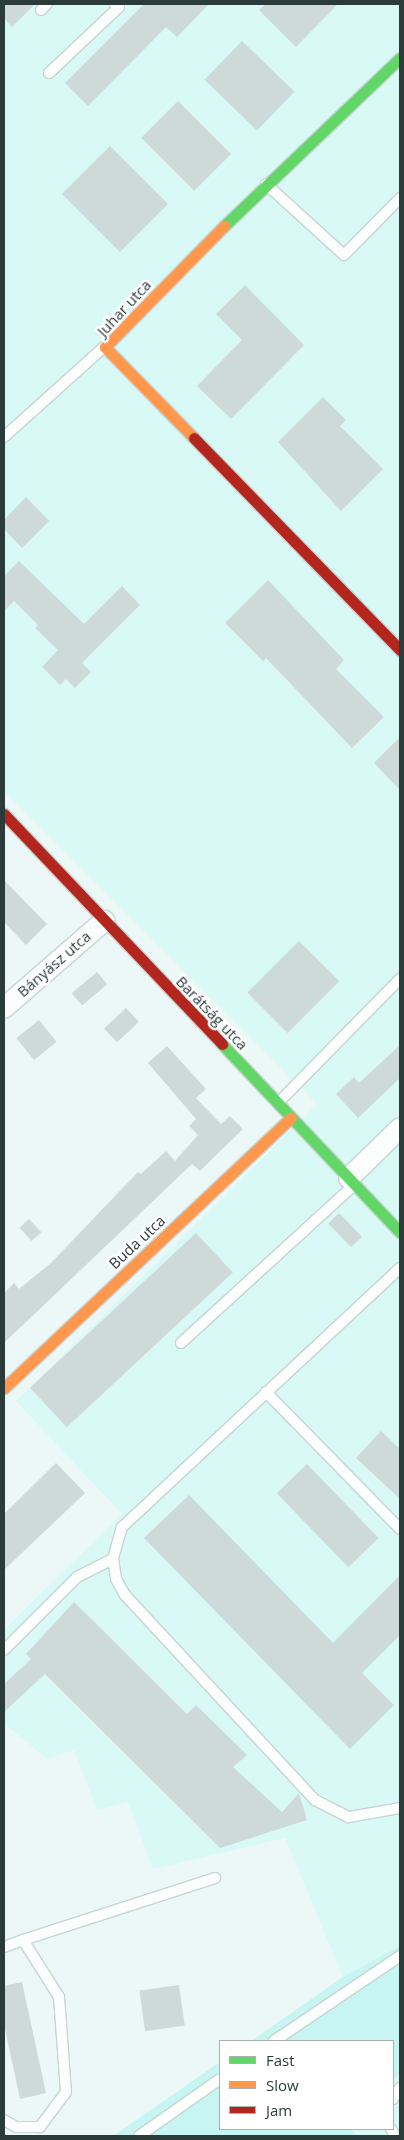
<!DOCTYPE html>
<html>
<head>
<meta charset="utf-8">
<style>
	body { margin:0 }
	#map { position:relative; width:404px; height:2140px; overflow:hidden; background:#ecf8f7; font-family:"Open Sans",sans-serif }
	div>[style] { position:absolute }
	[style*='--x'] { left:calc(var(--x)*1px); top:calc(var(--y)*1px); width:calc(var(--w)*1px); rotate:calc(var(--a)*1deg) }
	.built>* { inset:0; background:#d8f9f6 }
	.green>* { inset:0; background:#c6f5f2 }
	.building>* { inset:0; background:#cedad9; transform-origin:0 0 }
	.roads { filter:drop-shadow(1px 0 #c7d4d3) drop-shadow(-1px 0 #c7d4d3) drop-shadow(0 1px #c7d4d3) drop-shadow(0 -1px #c7d4d3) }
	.lane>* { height:10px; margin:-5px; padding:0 5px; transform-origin:5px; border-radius:5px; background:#fcfefe }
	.street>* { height:20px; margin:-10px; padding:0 10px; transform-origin:10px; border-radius:10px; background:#fcfefe }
	.fast>* { height:11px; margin:-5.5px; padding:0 5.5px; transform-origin:5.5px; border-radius:5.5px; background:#63d668 }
	.slow>* { height:11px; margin:-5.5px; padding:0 5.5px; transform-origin:5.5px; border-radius:5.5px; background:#ff974d }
	.jam>* { height:11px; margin:-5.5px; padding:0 5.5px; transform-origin:5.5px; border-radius:5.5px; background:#b3261e }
	span { translate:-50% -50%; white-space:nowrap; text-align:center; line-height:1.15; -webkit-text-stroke:5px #fff; paint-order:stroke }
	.street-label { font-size:15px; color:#2b3b3a }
	.frame { position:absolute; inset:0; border:5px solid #2b3b3a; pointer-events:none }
	.legend { position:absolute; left:219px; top:2040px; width:175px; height:90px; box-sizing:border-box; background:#fff; border:1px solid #aab1b0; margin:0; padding:6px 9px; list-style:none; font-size:15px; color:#2b3b3a }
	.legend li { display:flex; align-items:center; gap:10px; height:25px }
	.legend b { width:25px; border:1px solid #aab1b0 }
</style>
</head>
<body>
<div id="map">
	<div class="built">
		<div style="clip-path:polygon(4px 4px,400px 4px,400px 1946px,343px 1977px,285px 1838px,153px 1869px,128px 1802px,97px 1810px,74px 1750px,47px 1759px,4px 1723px,4px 1630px,122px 1514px,16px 1401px,317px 1104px,4px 791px)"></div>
		<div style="clip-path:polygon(400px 2074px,400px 2136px,356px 2136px,351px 2129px,393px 2129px,393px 2079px)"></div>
	</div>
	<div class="green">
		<div style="clip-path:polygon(400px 1946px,400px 2074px,393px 2079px,393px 2041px,251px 2041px,343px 1977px)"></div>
		<div style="clip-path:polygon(220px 2062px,220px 2129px,351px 2129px,356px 2136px,113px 2136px)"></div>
	</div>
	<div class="building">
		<div style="clip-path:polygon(4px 4px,35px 4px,12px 27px,4px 18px)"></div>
		<div style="clip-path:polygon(144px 4px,209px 4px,177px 37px,166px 27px,88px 106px,65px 83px)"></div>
		<div style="clip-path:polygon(266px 4px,338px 4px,296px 47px,259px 10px)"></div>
		<div style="left:242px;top:41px;width:73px;height:54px;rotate:44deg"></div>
		<div style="left:178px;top:101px;width:75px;height:52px;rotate:45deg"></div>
		<div style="left:110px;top:146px;width:82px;height:68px;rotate:45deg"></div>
		<div style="clip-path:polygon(245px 285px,304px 345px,231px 419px,197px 386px,242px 340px,216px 314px)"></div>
		<div style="clip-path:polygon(323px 397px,346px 420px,340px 426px,383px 469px,341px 511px,278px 442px)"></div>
		<div style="clip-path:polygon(26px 497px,49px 521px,22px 548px,4px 529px,4px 520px)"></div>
		<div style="clip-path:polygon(19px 561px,84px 624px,122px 586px,140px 605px,82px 663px,91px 672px,75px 688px,66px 679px,60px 685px,42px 667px,58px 650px,35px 628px,38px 625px,14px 601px,4px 611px,4px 576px)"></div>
		<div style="clip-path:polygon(268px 580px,344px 660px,336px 669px,384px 717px,352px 748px,266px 658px,263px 661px,225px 623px)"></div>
		<div style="clip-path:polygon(400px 737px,400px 790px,374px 763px)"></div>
		<div style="clip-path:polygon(4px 880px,47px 924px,26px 945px,4px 922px)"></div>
		<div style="left:299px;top:941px;width:57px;height:73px;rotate:45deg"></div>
		<div style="left:97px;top:972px;width:16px;height:33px;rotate:50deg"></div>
		<div style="left:126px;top:1008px;width:19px;height:30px;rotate:47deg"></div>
		<div style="left:39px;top:1020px;width:28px;height:29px;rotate:51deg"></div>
		<div style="clip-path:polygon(400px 1045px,400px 1078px,358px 1118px,336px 1094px,354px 1077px,359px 1083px)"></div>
		<div style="clip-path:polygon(167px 1046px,206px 1089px,196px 1098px,221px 1124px,230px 1116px,243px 1129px,200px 1171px,192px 1164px,4px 1343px,4px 1293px,14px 1283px,19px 1289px,51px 1263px,138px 1172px,141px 1174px,166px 1151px,175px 1161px,198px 1135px,189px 1126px,196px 1119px,148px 1063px)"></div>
		<div style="left:339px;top:1213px;width:33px;height:15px;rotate:46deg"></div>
		<div style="left:29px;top:1219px;width:18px;height:13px;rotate:47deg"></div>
		<div style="left:196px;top:1233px;width:54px;height:227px;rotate:47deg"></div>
		<div style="clip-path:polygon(381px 1431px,400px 1449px,400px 1499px,356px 1458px)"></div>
		<div style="clip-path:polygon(56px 1463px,85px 1493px,4px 1570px,4px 1514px)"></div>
		<div style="left:307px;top:1464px;width:103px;height:42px;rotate:46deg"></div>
		<div style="clip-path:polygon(189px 1495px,333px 1643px,400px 1575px,400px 1635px,362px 1673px,394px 1705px,350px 1749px,144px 1538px)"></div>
		<div style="clip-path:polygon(74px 1602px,187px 1714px,196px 1705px,247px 1755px,233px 1767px,282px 1812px,299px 1793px,307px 1820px,220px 1848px,45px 1674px,4px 1712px,4px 1684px,31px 1659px,26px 1654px)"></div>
		<div style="clip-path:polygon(22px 1982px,46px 2093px,20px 2099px,4px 2024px,4px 1986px)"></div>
		<div style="left:179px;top:1985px;width:41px;height:40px;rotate:82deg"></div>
	</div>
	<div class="roads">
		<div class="lane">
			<div style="--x:41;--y:10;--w:8;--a:-45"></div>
			<div style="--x:49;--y:73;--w:96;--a:-43.3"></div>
			<div style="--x:119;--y:7;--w:5;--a:-143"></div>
			<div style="--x:266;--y:184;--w:105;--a:42.3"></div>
			<div style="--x:344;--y:255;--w:80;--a:-45.5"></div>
			<div style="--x:4;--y:437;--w:135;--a:-42"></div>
			<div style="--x:278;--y:1103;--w:174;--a:-45.5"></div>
			<div style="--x:400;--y:1268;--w:380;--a:137"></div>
			<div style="--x:122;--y:1527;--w:33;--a:106"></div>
			<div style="--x:113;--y:1559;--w:20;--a:81"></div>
			<div style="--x:116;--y:1579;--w:18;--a:61"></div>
			<div style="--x:125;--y:1595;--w:280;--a:47.2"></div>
			<div style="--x:315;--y:1800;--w:38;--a:27"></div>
			<div style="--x:349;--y:1817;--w:52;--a:-10"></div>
			<div style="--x:181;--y:1343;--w:234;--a:-42.4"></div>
			<div style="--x:266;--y:1392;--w:192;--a:45.6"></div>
			<div style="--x:4;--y:1650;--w:103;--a:-45"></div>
			<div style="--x:77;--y:1577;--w:40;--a:-26.6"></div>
			<div style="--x:23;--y:1940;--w:202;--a:-17.9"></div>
			<div style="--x:4;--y:1947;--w:20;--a:-20"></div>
			<div style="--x:23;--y:1940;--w:67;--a:57.7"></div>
			<div style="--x:59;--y:1997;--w:95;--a:85.8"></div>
			<div style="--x:66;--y:2092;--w:44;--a:126.6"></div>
			<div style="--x:40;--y:2127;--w:24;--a:180"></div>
			<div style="--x:16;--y:2127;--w:14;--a:-150"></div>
			<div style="--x:274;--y:2041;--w:152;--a:-34"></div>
			<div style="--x:393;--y:2099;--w:13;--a:-58"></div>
			<div style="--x:391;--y:2129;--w:8;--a:60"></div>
			<div style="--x:139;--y:2136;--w:99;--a:-35.1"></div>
		</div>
		<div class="street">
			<div style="--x:4;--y:1008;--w:133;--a:-41"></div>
			<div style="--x:349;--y:1178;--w:71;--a:-44.4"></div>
		</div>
		<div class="fast">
			<div style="--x:224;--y:226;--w:243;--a:-43.7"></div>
			<div style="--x:222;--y:1044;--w:259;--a:46.6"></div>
		</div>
		<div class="slow">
			<div style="--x:194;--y:438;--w:127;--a:-134.4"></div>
			<div style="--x:105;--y:347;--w:170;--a:-45.5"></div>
			<div style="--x:4;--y:1388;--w:394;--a:-43.3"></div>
		</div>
		<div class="jam">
			<div style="--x:194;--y:438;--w:296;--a:45.8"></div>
			<div style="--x:4;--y:814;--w:317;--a:46.5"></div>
		</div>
	</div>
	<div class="street-label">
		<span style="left:124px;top:308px;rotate:-47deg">Juhar utca</span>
		<span style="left:54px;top:964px;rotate:-41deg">Bányász utca</span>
		<span style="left:212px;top:1013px;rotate:46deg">Barátság utca</span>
		<span style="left:137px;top:1242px;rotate:-43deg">Buda utca</span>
	</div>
	<div class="frame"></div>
	<ul class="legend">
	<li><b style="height:6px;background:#63d668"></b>Fast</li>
	<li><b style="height:6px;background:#ff974d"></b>Slow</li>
	<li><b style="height:6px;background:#b3261e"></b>Jam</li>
	</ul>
</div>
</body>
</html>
